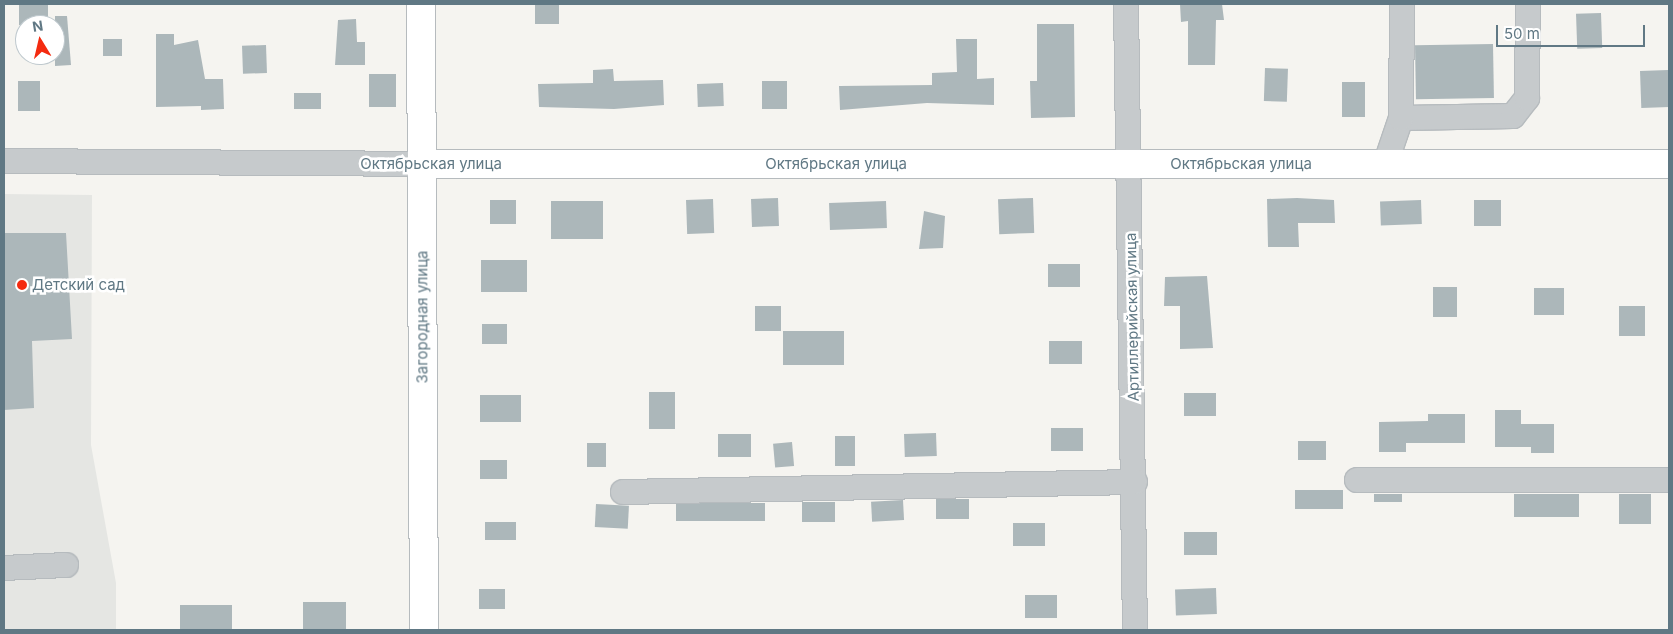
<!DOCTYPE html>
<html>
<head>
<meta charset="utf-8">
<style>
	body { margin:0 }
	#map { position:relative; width:1673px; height:634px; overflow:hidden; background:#f5f4f0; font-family:Inter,sans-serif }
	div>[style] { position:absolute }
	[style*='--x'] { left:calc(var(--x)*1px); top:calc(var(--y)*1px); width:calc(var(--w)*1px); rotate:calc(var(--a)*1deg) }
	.built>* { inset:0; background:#e5e6e3 }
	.building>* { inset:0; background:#acb7ba; transform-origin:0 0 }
	.roads { filter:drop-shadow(1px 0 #b6bbbe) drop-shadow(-1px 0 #b6bbbe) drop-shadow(0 1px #b6bbbe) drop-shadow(0 -1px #b6bbbe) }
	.minor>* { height:24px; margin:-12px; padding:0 12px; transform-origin:12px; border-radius:12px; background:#c6cacc }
	.major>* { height:28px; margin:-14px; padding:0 14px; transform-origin:14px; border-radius:14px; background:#fff }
	.dots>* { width:14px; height:14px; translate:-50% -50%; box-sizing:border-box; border:2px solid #fff; border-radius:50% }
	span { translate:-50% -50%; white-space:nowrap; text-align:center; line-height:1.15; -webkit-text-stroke:5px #fff; paint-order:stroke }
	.street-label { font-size:15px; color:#607884 }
	.poi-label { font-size:15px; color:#607884 }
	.left { translate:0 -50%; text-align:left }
	.frame { position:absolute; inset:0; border:5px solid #607884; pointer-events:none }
	.north { position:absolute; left:15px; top:15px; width:50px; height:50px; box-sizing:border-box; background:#fff; border:1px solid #bfc9ce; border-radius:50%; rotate:351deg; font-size:14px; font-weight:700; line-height:20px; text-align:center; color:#607884 }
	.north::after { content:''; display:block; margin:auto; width:18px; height:22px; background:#f42b10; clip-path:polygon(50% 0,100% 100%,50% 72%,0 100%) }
	.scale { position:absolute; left:1496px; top:25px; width:149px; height:22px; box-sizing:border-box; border:2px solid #607884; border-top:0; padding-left:6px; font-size:15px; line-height:18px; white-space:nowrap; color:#607884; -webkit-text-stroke:4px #fff; paint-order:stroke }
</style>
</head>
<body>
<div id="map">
	<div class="built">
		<div style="clip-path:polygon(4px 194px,92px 195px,91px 445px,116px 583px,116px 630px,4px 630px)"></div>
	</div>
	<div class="building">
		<div style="left:19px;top:4px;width:29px;height:21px"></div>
		<div style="left:535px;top:4px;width:24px;height:20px"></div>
		<div style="clip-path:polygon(1180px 4px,1222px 4px,1224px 20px,1216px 20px,1215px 65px,1188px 65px,1188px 21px,1181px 22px)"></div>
		<div style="left:1601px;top:13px;width:35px;height:25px;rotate:88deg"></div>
		<div style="clip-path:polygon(55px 16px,67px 16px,71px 65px,55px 66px)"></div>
		<div style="clip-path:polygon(356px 19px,357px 42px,365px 42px,365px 65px,335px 65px,338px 20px)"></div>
		<div style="clip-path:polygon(1037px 24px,1074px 24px,1075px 117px,1031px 118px,1030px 81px,1037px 81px)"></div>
		<div style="clip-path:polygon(156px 34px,174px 34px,174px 45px,198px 40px,205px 79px,223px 79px,224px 109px,201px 110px,201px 106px,156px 107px)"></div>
		<div style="left:103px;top:39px;width:19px;height:17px"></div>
		<div style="clip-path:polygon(956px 39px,977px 39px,977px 79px,994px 78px,994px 105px,927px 103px,840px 110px,839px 86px,932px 85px,932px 73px,957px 72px)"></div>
		<div style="left:1493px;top:44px;width:54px;height:78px;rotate:89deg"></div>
		<div style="left:266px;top:45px;width:28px;height:24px;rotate:88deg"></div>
		<div style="left:1265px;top:68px;width:23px;height:33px;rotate:2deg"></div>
		<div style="clip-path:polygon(613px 69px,614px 81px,663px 80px,664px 105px,614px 109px,539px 107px,538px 84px,593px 83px,593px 70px)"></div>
		<div style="left:1668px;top:70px;width:37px;height:28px;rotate:88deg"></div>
		<div style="left:396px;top:74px;width:33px;height:27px;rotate:90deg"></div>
		<div style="left:18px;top:81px;width:22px;height:30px"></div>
		<div style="left:762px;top:81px;width:25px;height:28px"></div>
		<div style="left:1342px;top:82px;width:23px;height:35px"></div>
		<div style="left:723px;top:83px;width:23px;height:26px;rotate:88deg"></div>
		<div style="left:321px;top:93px;width:16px;height:27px;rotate:90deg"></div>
		<div style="left:778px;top:198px;width:28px;height:27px;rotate:88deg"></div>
		<div style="left:1033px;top:198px;width:35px;height:35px;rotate:88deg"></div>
		<div style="clip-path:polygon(1297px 198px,1334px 200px,1335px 223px,1298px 223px,1299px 247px,1268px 247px,1267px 199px)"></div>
		<div style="left:713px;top:199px;width:34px;height:27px;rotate:88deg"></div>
		<div style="left:516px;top:200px;width:24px;height:26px;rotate:90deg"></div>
		<div style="left:1421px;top:200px;width:24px;height:41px;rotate:88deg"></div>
		<div style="left:1501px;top:200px;width:26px;height:27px;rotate:90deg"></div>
		<div style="left:551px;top:201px;width:52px;height:38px"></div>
		<div style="left:886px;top:201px;width:27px;height:57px;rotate:88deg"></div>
		<div style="clip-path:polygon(924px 211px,945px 216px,943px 248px,919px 249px)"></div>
		<div style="clip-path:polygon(4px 233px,66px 233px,72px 339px,32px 341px,34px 408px,4px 410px)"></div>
		<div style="left:481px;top:260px;width:46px;height:32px"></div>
		<div style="left:1080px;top:264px;width:23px;height:32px;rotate:90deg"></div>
		<div style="clip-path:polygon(1207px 276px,1213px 348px,1180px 349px,1180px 306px,1164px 306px,1165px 277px)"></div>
		<div style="left:1457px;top:287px;width:30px;height:24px;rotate:90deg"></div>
		<div style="left:1534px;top:288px;width:30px;height:27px"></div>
		<div style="left:781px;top:306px;width:25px;height:26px;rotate:90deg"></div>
		<div style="left:1645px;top:306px;width:30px;height:26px;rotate:90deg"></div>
		<div style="left:507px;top:324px;width:20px;height:25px;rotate:90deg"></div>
		<div style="left:844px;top:331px;width:34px;height:61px;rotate:90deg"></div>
		<div style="left:1049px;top:341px;width:33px;height:23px"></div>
		<div style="left:649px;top:392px;width:26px;height:37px"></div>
		<div style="left:1184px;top:393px;width:32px;height:23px"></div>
		<div style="left:480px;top:395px;width:41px;height:27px"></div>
		<div style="clip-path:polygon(1495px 410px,1521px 410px,1521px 424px,1554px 424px,1554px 453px,1531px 453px,1531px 447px,1495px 447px)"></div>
		<div style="clip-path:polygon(1428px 414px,1465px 414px,1465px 443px,1406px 443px,1406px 452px,1379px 452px,1379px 422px,1428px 421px)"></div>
		<div style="left:1083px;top:428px;width:23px;height:32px;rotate:90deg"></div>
		<div style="left:936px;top:433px;width:23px;height:32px;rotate:88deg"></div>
		<div style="left:751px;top:434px;width:23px;height:33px;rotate:90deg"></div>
		<div style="left:835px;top:436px;width:20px;height:30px"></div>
		<div style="left:1326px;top:441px;width:19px;height:28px;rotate:90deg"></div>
		<div style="left:792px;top:442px;width:24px;height:19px;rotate:85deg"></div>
		<div style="left:587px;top:443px;width:19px;height:24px"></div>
		<div style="left:480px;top:460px;width:27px;height:19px"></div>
		<div style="left:1343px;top:490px;width:19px;height:48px;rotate:90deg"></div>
		<div style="left:1374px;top:494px;width:28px;height:8px"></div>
		<div style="left:1514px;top:494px;width:65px;height:23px"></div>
		<div style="left:1619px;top:494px;width:32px;height:30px"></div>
		<div style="left:969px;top:499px;width:20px;height:33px;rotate:90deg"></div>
		<div style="left:903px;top:500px;width:20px;height:32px;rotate:87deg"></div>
		<div style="left:802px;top:502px;width:33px;height:20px"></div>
		<div style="left:765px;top:503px;width:18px;height:89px;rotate:90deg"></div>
		<div style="left:596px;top:504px;width:33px;height:23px;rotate:3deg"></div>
		<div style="left:485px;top:522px;width:31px;height:18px"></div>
		<div style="left:1013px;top:523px;width:32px;height:23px"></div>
		<div style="left:1184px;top:532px;width:33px;height:23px"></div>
		<div style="left:1216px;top:588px;width:26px;height:41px;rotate:88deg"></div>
		<div style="left:479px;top:589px;width:26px;height:20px"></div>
		<div style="left:1025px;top:595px;width:32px;height:23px"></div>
		<div style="left:303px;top:602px;width:43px;height:28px"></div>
		<div style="left:180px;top:605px;width:52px;height:25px"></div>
	</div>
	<div class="roads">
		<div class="minor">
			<div style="--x:1126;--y:4;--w:626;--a:89.18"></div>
			<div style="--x:1401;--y:118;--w:112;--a:-1"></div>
			<div style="--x:1513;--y:116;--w:23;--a:-52"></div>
			<div style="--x:1527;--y:98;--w:94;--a:-89.4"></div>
			<div style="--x:4;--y:161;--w:417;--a:0.4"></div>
			<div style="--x:1385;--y:165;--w:50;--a:-71.2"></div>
			<div style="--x:1401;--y:118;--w:114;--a:-89.5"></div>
			<div style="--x:1357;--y:480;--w:312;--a:0"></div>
			<div style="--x:623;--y:492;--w:512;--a:-1.12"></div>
			<div style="--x:4;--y:568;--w:62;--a:-2.8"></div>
		</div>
		<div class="major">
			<div style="--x:421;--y:4;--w:626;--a:89.73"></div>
			<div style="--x:421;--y:164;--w:1248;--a:0"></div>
		</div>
	</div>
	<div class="dots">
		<div style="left:22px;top:285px;background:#f42b10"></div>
	</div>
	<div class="street-label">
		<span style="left:431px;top:164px">Октябрьская улица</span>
		<span style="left:836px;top:164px">Октябрьская улица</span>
		<span style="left:1241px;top:164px">Октябрьская улица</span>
		<span style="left:422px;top:317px;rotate:-90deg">Загородная улица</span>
		<span style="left:1132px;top:317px;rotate:-91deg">Артиллерийская улица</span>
	</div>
	<div class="poi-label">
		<span class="left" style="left:32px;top:285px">Детский сад</span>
	</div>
	<div class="frame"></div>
	<div class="north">N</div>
	<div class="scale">50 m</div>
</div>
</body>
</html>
